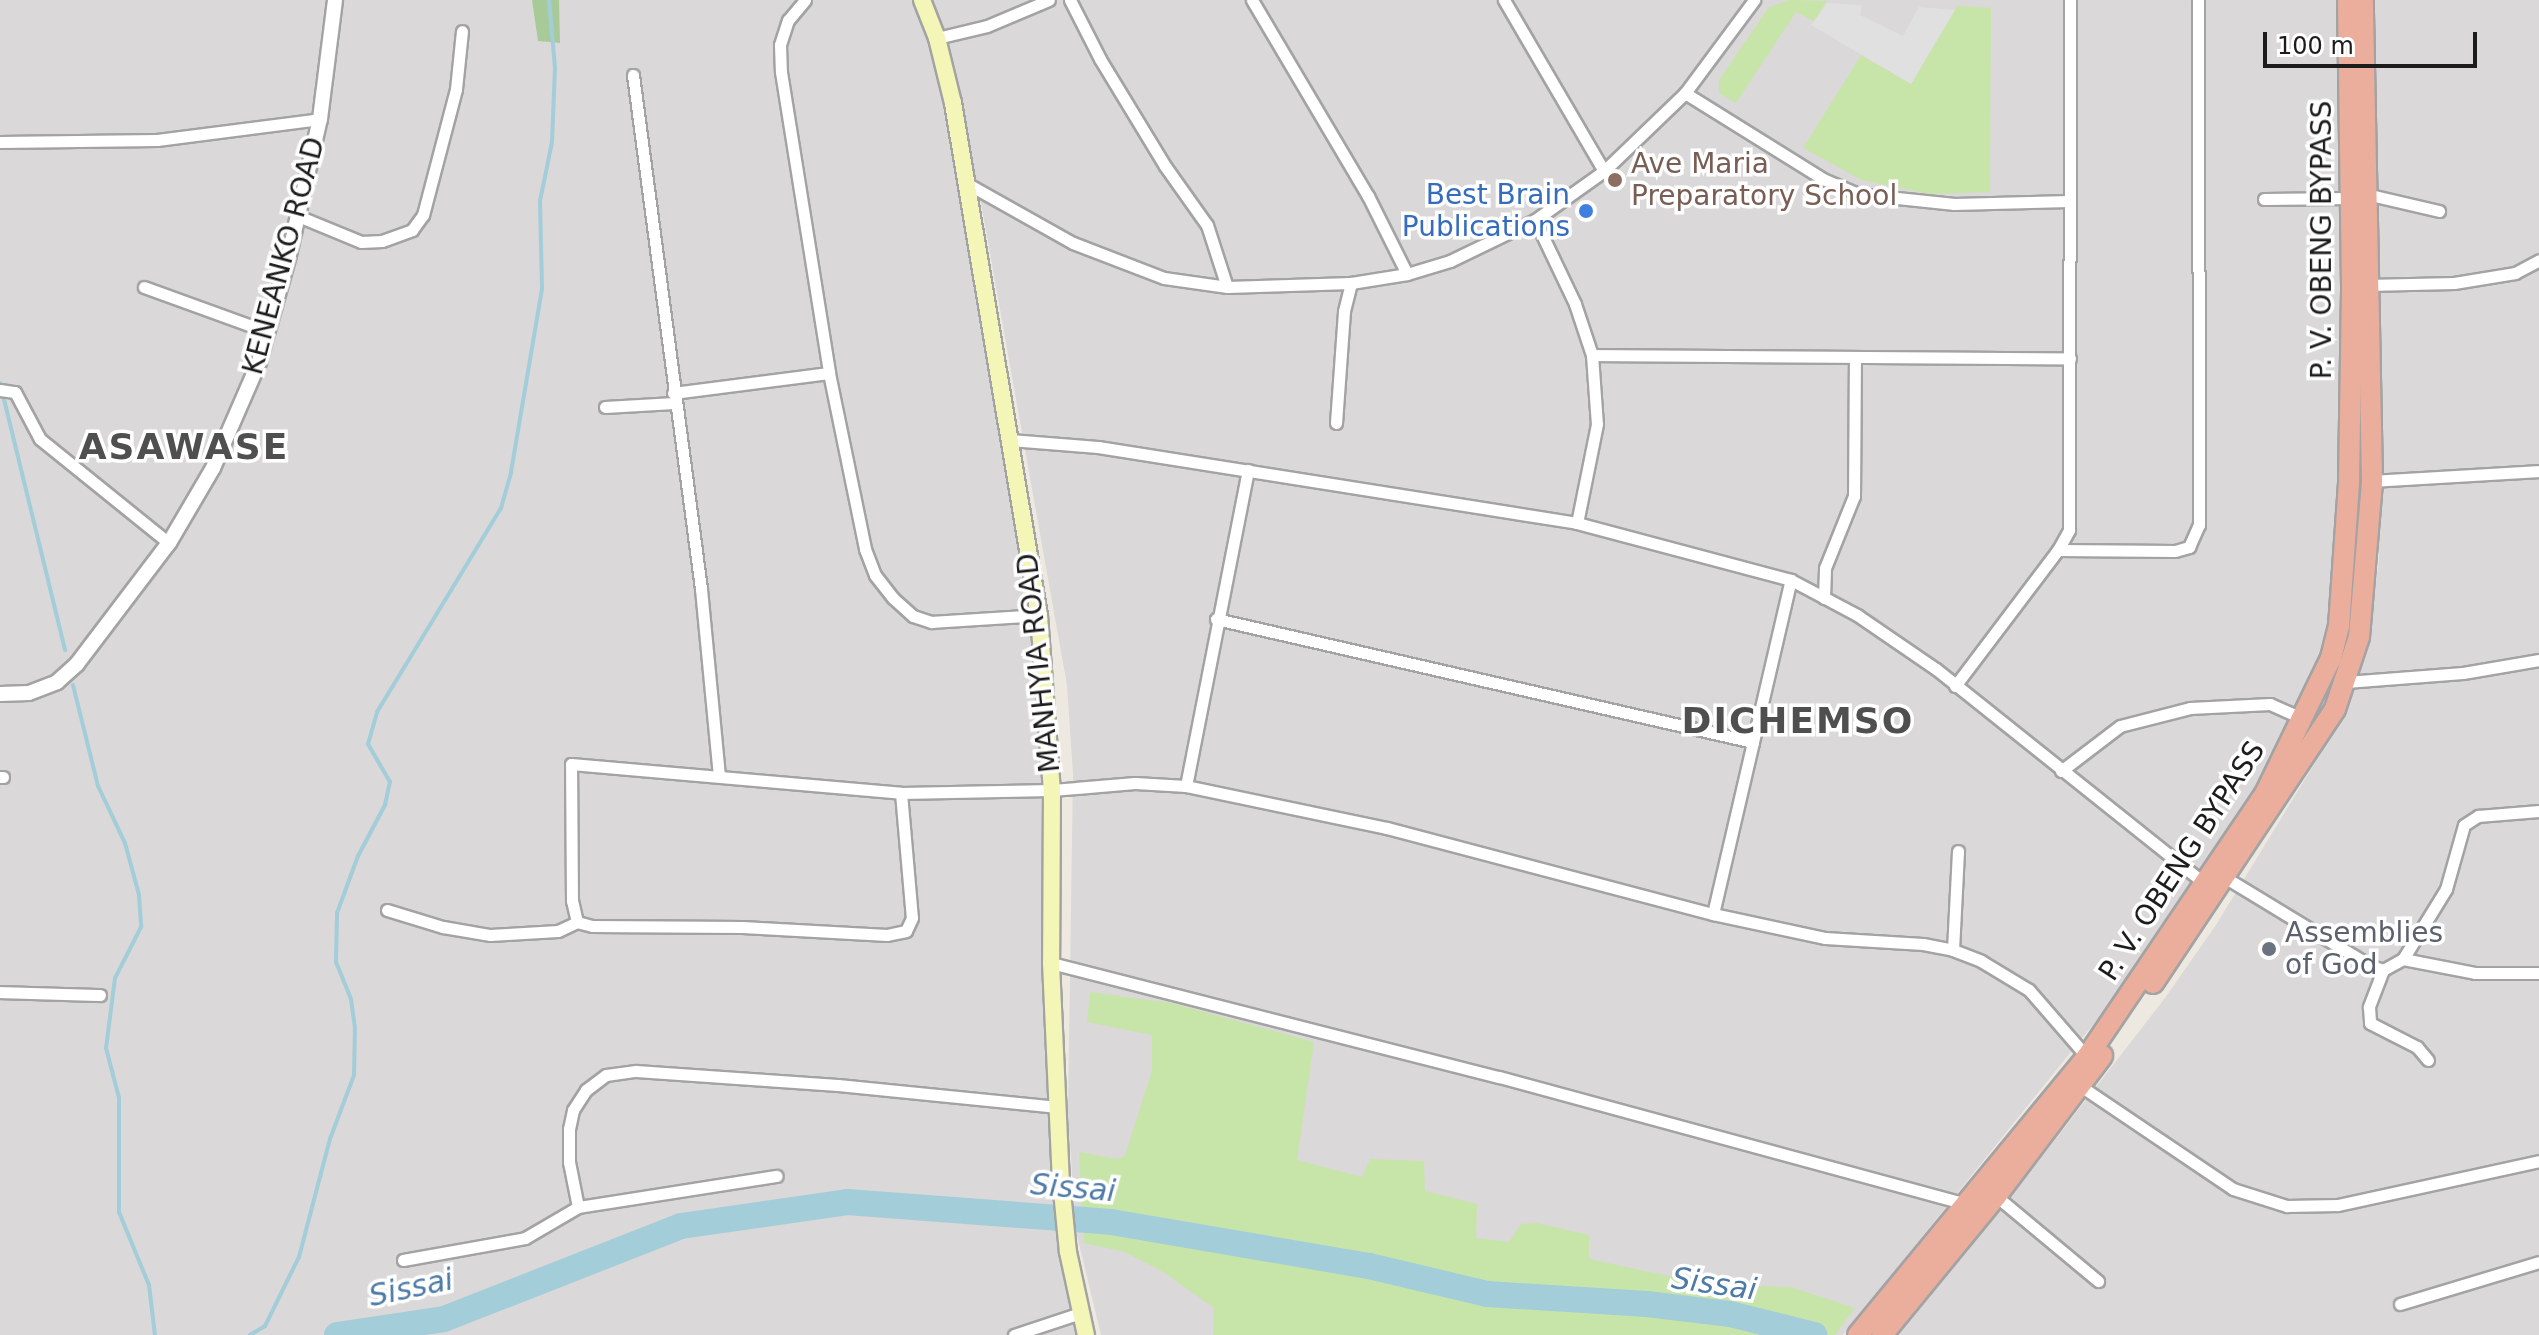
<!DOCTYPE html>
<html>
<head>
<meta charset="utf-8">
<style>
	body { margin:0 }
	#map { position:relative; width:2539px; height:1335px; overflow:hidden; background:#ede9e1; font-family:"DejaVu Sans",sans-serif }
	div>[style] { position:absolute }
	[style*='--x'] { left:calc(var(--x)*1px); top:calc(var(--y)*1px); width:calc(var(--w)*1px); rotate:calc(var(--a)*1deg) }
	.residential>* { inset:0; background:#dad8d8 }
	.grass>* { inset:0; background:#c7e5a9 }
	.forest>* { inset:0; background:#a7ca98 }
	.parking>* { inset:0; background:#e0e0e0 }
	.stream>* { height:4px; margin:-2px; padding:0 2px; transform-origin:2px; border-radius:2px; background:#a3cdd9 }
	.river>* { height:26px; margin:-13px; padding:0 13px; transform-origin:13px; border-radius:13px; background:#a3cdd9 }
	.roads { filter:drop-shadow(2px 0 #a3a3a3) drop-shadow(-2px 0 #a3a3a3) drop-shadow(0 2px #a3a3a3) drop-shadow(0 -2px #a3a3a3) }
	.minor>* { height:11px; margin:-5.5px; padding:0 5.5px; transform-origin:5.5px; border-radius:5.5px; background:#fff }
	.tertiary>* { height:14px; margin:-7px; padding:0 7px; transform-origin:7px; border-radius:7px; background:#fff }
	.secondary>* { height:16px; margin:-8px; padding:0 8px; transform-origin:8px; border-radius:8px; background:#f3f6b6 }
	.trunk>* { height:20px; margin:-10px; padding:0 10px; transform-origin:10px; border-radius:10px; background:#ecae9c }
	.dots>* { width:22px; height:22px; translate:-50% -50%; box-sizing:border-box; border:4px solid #fff; border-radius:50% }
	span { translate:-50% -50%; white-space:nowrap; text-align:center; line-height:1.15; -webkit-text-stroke:7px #fff; paint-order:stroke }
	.education-label { font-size:28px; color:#785e54 }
	.left { translate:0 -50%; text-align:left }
	.shop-label { font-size:28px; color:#366cbe }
	.right { translate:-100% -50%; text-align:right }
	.street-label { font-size:28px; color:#1c1c1c }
	.worship-label { font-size:28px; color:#5b616d }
	.water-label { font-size:30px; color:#4d7aa6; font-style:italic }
	.district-label { font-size:36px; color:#4f4f4f; font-weight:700; letter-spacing:2px }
	.scale { position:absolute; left:2263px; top:32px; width:214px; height:36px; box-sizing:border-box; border:4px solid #1c1c1c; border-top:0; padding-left:10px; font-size:24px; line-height:28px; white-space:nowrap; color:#1c1c1c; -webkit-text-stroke:6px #fff; paint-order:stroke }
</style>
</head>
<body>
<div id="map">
	<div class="residential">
		<div style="clip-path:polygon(0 0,912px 0,930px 50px,946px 116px,1034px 644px,1045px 753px,1050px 1136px,1060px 1238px,1078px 1335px,0 1335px)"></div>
		<div style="clip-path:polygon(930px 0,2340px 0,2346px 529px,2324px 659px,2260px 784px,2099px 1017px,1843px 1335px,1101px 1335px,1076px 1231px,1068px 1115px,1073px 773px,1067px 685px,983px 214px,964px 118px)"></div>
		<div style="clip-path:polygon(2374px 0,2539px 0,2539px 1335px,1897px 1335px,2013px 1194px,2165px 998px,2216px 925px,2321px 753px,2355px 688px,2371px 618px,2379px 560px)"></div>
	</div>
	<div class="grass">
		<div style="clip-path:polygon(1790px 0,1827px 1px,1814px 21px,1796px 12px,1736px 103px,1719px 93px,1719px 80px,1769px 7px)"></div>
		<div style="clip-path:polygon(1957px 6px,1991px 8px,1990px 192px,1929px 194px,1862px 180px,1803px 148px,1861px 55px,1911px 84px)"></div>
		<div style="clip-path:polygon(1090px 992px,1171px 1003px,1314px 1042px,1297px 1160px,1362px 1177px,1370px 1159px,1424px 1161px,1425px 1191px,1477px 1204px,1476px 1238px,1509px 1242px,1521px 1224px,1537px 1223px,1589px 1235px,1589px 1259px,1711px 1285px,1791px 1287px,1855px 1308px,1835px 1335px,1213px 1335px,1214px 1308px,1163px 1272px,1125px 1252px,1084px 1243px,1079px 1152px,1116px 1159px,1125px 1156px,1152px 1070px,1152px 1035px,1087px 1022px)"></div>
	</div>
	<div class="forest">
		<div style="clip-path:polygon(532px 0,559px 0,560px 43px,538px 41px)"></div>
	</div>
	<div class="parking">
		<div style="clip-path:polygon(1827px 3px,1862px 5px,1860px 15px,1903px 36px,1919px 7px,1955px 10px,1911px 84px,1811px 25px)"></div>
	</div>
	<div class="stream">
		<div style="--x:0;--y:383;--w:275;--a:76.3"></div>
		<div style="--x:73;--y:685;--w:104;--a:76.1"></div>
		<div style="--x:98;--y:786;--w:63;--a:64.7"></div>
		<div style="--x:125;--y:843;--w:54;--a:74.9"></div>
		<div style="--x:139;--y:895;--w:32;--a:86"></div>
		<div style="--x:141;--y:927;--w:57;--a:117"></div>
		<div style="--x:115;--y:978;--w:71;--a:97.3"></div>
		<div style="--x:106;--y:1048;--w:52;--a:75.4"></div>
		<div style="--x:119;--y:1098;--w:114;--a:90"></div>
		<div style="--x:119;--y:1212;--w:79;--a:67.7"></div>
		<div style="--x:149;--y:1285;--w:50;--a:83.2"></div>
		<div style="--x:250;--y:1335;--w:17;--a:-31"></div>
		<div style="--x:265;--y:1326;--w:77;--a:-63.8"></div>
		<div style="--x:299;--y:1257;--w:122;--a:-75.3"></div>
		<div style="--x:330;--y:1139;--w:68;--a:-69.4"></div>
		<div style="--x:354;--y:1075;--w:47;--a:-88.8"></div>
		<div style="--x:355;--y:1028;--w:29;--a:-98"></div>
		<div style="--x:351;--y:999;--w:40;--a:-112"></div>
		<div style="--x:336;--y:962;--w:49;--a:-88.8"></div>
		<div style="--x:337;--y:913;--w:61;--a:-69.8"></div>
		<div style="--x:358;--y:856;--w:58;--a:-62.1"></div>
		<div style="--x:385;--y:805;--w:24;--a:-78"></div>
		<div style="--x:390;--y:782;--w:44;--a:-120.1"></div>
		<div style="--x:368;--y:744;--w:33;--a:-74"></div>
		<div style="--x:377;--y:712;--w:239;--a:-58.7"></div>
		<div style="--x:501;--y:508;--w:37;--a:-74"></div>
		<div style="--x:511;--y:472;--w:186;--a:-80.4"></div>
		<div style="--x:542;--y:289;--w:88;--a:-91.3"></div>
		<div style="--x:540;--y:201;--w:60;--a:-78.5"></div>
		<div style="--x:552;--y:142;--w:74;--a:-87.7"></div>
		<div style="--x:555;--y:68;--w:68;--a:-95"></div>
	</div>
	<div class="river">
		<div style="--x:337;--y:1335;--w:108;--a:-8.5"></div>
		<div style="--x:444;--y:1319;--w:255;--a:-21.4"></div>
		<div style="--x:681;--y:1226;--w:168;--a:-8.2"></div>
		<div style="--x:847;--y:1202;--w:265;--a:4.3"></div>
		<div style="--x:1111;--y:1222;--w:262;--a:9.7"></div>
		<div style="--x:1369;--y:1266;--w:121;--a:13.3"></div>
		<div style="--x:1487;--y:1294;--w:160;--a:3.6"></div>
		<div style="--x:1647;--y:1304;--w:84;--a:6.9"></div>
		<div style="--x:1730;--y:1314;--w:87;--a:14"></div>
	</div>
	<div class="roads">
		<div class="minor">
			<div style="--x:805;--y:0;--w:26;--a:130"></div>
			<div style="--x:788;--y:20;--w:26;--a:108"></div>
			<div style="--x:780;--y:45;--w:27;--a:88"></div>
			<div style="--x:781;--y:72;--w:305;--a:80.9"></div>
			<div style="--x:829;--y:373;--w:180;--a:78.4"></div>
			<div style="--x:865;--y:549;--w:28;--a:69"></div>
			<div style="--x:875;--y:575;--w:29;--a:52"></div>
			<div style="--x:893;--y:598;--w:27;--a:42"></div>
			<div style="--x:913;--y:616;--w:20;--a:18"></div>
			<div style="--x:932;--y:622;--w:107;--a:-3.7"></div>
			<div style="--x:1070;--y:0;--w:66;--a:63"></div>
			<div style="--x:1100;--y:59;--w:125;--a:58.7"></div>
			<div style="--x:1165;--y:166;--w:72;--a:54.6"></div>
			<div style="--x:1207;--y:225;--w:65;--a:72.1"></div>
			<div style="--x:1252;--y:0;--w:228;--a:59.4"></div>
			<div style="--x:1368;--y:196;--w:87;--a:63.4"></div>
			<div style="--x:1504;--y:0;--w:198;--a:59.7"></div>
			<div style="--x:937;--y:38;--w:51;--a:-13.5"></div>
			<div style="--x:987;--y:26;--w:67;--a:-22.8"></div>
			<div style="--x:633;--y:75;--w:518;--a:82.46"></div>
			<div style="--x:701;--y:589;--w:187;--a:84.5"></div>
			<div style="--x:1685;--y:93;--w:163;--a:31.9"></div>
			<div style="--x:1823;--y:179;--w:39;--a:23"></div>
			<div style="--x:1859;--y:194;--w:96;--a:6"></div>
			<div style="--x:1954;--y:204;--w:115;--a:-1.5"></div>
			<div style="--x:0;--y:142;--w:157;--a:-0.7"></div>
			<div style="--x:157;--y:140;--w:164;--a:-7.3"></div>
			<div style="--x:966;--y:183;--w:123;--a:29.3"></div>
			<div style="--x:1073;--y:243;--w:97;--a:21"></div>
			<div style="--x:1164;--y:278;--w:64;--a:8.1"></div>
			<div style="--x:1227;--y:287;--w:124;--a:-1.8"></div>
			<div style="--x:1351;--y:283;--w:57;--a:-9.1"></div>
			<div style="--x:1407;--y:274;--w:45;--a:-16.8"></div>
			<div style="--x:1450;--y:261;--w:94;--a:-25.8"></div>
			<div style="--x:1535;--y:220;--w:85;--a:-35.4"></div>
			<div style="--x:1604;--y:171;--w:112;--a:-43.9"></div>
			<div style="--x:1685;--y:93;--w:116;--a:-53.4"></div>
			<div style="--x:2366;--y:194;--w:75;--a:13.1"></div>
			<div style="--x:2264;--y:199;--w:86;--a:-0.7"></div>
			<div style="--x:298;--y:216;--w:68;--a:22.4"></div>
			<div style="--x:361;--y:242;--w:21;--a:-3"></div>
			<div style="--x:382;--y:241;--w:32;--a:-20"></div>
			<div style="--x:412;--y:230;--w:19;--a:-54"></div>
			<div style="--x:423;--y:215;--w:130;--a:-75.3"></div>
			<div style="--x:456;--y:89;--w:58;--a:-84.1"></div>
			<div style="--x:1535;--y:220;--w:93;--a:64.5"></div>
			<div style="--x:1575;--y:304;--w:54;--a:71.6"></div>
			<div style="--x:1592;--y:355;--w:69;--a:85.9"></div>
			<div style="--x:1597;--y:424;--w:101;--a:101.4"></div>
			<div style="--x:2367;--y:285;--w:87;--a:-1.3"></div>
			<div style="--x:2454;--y:283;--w:62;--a:-9.3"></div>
			<div style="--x:2515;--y:273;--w:27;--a:-28"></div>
			<div style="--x:144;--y:287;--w:132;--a:19.9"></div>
			<div style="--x:1592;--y:355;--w:478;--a:0.4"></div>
			<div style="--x:0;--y:390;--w:15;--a:8"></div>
			<div style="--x:15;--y:392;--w:53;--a:62"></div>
			<div style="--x:40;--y:439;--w:166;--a:38.9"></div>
			<div style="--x:673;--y:393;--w:157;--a:-7.3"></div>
			<div style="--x:605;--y:407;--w:69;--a:-3.3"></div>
			<div style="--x:1336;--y:423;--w:112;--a:-85.9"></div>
			<div style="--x:1344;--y:311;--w:29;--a:-76"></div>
			<div style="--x:1010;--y:440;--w:88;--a:4.5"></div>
			<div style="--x:1098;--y:447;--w:485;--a:9"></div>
			<div style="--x:1577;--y:523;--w:221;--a:14.9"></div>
			<div style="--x:1791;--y:580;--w:75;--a:27.9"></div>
			<div style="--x:1857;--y:615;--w:96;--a:34.4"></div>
			<div style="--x:1936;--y:669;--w:343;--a:38.6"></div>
			<div style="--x:2372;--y:481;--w:167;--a:-3.4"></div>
			<div style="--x:2058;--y:550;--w:117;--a:0.5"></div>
			<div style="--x:2175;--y:551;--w:15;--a:-16"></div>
			<div style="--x:2189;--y:547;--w:24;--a:-66"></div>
			<div style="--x:2199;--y:525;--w:525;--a:-90.11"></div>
			<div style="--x:1824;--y:598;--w:30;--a:-88"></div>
			<div style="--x:1825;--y:568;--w:78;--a:-68.1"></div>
			<div style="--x:1854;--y:496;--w:139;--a:-89.6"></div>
			<div style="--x:1216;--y:619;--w:551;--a:12.9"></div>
			<div style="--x:2346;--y:682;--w:117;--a:-4.4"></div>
			<div style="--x:2463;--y:673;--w:77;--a:-9.7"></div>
			<div style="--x:1955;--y:686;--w:171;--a:-52.9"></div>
			<div style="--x:2058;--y:550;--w:23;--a:-61"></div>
			<div style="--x:2069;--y:530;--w:530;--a:-89.89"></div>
			<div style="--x:2061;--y:771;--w:74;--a:-37.3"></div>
			<div style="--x:2120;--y:726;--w:72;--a:-14.4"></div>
			<div style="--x:2190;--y:708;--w:80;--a:-2.9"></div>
			<div style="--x:2270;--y:704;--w:36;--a:24"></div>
			<div style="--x:0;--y:777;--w:3;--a:0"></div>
			<div style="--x:1186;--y:786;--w:322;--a:-78.9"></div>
			<div style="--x:901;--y:793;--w:125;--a:85"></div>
			<div style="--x:912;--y:918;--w:14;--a:115"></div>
			<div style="--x:906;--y:931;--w:19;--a:168"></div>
			<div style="--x:887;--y:935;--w:145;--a:-176.8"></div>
			<div style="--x:742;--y:927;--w:150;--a:-179.6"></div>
			<div style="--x:592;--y:926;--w:16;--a:-165"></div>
			<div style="--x:577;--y:922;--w:22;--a:-103"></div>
			<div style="--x:572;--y:901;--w:137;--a:-90.4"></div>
			<div style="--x:571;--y:764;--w:331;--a:5"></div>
			<div style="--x:901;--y:793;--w:151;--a:-1.1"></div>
			<div style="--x:1052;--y:790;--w:83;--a:-4.8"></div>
			<div style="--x:1135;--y:783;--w:51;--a:3.4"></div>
			<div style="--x:1186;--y:786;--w:205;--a:11.8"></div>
			<div style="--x:1387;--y:828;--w:337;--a:14.8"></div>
			<div style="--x:1713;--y:914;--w:115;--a:12.1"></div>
			<div style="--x:1825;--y:938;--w:98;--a:3.5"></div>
			<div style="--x:1923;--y:944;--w:31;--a:11"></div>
			<div style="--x:1953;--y:950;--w:30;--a:21"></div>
			<div style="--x:1981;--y:961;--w:56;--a:31.1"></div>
			<div style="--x:2029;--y:990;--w:89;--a:49.1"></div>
			<div style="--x:2226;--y:878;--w:170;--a:31.3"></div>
			<div style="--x:2371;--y:966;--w:13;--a:18"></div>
			<div style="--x:2383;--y:970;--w:23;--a:-29"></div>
			<div style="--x:2403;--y:959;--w:82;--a:-58.4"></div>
			<div style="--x:2446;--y:889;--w:66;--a:-74.3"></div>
			<div style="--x:2464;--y:825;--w:17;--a:-33"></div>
			<div style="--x:2478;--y:816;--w:61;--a:-4.7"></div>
			<div style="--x:387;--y:910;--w:59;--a:16.9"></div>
			<div style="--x:443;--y:927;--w:48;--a:9.7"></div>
			<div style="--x:490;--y:935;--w:68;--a:-3.4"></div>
			<div style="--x:558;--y:931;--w:21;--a:-25"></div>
			<div style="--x:1713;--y:914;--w:343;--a:-76.9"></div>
			<div style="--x:1953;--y:950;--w:99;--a:-87.1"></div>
			<div style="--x:2403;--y:959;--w:73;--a:11"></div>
			<div style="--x:2475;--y:973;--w:64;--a:0"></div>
			<div style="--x:1051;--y:963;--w:462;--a:14.3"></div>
			<div style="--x:1499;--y:1077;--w:484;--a:15.2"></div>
			<div style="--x:2383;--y:970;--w:40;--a:111"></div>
			<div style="--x:2369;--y:1007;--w:16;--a:86"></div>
			<div style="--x:2370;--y:1023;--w:53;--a:27.1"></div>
			<div style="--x:2417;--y:1047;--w:17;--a:50"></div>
			<div style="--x:0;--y:992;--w:100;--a:1.7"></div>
			<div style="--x:2076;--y:1083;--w:189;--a:34"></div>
			<div style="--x:2233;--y:1189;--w:57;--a:17.5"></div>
			<div style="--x:2287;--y:1206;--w:51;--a:-1.1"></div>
			<div style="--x:2338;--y:1205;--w:206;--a:-12.3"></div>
			<div style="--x:1996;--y:1196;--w:133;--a:39.8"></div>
			<div style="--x:578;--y:1207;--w:201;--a:-8.9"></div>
			<div style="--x:403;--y:1260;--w:124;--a:-10.2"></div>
			<div style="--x:525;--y:1238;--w:61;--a:-30.3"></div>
			<div style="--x:578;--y:1207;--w:46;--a:-101.3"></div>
			<div style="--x:569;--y:1162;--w:33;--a:-90"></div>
			<div style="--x:569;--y:1129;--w:19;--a:-78"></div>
			<div style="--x:573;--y:1110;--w:24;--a:-57"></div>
			<div style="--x:586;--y:1090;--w:25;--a:-37"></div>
			<div style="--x:606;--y:1075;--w:30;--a:-8"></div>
			<div style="--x:636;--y:1071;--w:202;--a:4"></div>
			<div style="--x:838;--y:1085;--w:221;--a:5.7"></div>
			<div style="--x:2400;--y:1304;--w:145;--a:-16.8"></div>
			<div style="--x:1014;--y:1335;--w:70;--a:-18.4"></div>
		</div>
		<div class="tertiary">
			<div style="--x:0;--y:694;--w:29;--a:-2"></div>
			<div style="--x:29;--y:693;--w:30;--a:-21"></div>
			<div style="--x:57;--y:682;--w:27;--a:-42"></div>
			<div style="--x:77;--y:664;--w:152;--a:-52.8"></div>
			<div style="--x:169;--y:543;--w:87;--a:-59.6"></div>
			<div style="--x:213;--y:468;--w:116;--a:-66.5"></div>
			<div style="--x:259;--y:362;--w:111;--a:-74.3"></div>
			<div style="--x:289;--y:255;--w:139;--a:-77.2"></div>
			<div style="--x:320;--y:119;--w:120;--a:-82.8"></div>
		</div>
		<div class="secondary">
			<div style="--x:922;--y:0;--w:41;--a:68.5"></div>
			<div style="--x:937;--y:38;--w:67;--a:76.2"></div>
			<div style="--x:953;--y:103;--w:519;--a:80.47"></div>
			<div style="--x:1039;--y:615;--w:175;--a:85.8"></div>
			<div style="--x:1052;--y:790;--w:173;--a:90.3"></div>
			<div style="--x:1051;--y:963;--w:218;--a:87.4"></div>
			<div style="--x:1061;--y:1181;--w:71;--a:84.4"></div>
			<div style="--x:1068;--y:1252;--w:85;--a:77.8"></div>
		</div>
		<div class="trunk">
			<div style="--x:2153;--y:983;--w:329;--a:-56.4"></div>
			<div style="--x:2335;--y:709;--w:76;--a:-71.6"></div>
			<div style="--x:2359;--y:637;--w:157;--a:-85.2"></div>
			<div style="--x:2372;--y:481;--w:481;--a:-91.1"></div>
			<div style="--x:1858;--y:1335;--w:360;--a:-50.5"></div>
			<div style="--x:2087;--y:1057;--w:318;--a:-55.9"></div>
			<div style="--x:2265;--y:794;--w:151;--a:-64.1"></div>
			<div style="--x:2331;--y:658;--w:33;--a:-76"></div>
			<div style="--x:2339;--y:626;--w:144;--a:-86"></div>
			<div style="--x:2349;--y:482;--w:197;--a:-89.1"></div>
			<div style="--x:2352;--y:285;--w:285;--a:-90.8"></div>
			<div style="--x:1882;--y:1335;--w:180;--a:-50.6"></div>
			<div style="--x:1996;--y:1196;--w:176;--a:-52.9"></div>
		</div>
	</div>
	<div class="dots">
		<div style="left:1615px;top:180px;background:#8d6e63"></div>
		<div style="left:1586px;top:211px;background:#3f7fe0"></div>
		<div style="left:2269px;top:949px;background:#6b7280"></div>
	</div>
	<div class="education-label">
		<span class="left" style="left:1631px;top:180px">Ave Maria<br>Preparatory School</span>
	</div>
	<div class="shop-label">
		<span class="right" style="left:1570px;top:211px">Best Brain<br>Publications</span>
	</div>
	<div class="street-label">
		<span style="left:2322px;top:240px;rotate:-90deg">P. V. OBENG BYPASS</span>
		<span style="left:284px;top:256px;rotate:-75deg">KENEANKO ROAD</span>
		<span style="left:1039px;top:663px;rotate:-96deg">MANHYIA ROAD</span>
		<span style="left:2182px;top:861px;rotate:-57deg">P. V. OBENG BYPASS</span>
	</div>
	<div class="worship-label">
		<span class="left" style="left:2285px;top:949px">Assemblies<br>of God</span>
	</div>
	<div class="water-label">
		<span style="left:1073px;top:1188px;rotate:5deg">Sissai</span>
		<span style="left:1714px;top:1284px;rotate:8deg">Sissai</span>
		<span style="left:411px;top:1288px;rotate:-12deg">Sissai</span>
	</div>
	<div class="district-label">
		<span style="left:184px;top:447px">ASAWASE</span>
		<span style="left:1798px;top:721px">DICHEMSO</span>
	</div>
	<div class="scale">100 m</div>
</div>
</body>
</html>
